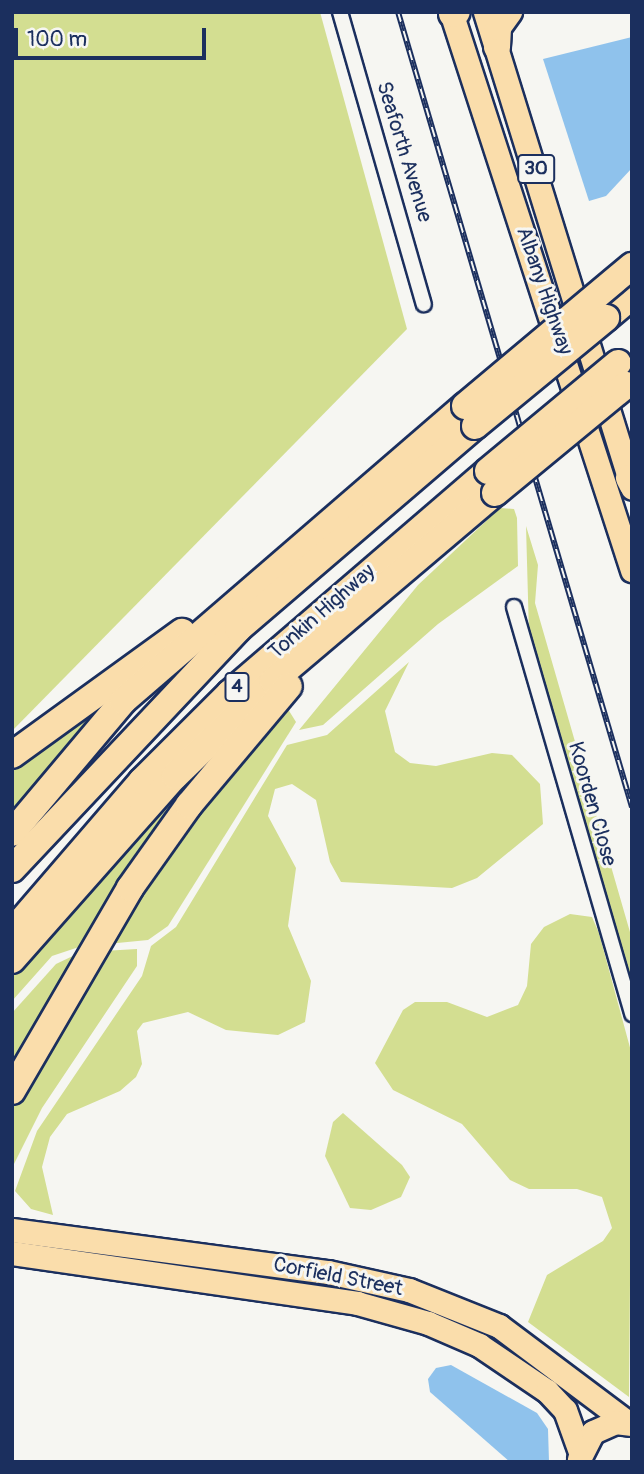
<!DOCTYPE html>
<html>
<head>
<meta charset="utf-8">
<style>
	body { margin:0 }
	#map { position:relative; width:644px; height:1474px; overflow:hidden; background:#f6f6f2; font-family:Pangolin,sans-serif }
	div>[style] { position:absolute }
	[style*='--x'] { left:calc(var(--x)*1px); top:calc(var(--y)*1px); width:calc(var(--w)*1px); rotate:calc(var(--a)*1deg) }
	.green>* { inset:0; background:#d3de91 }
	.water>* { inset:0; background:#8fc2ec }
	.roads { filter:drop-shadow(2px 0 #1b2f5e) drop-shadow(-2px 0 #1b2f5e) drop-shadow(0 2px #1b2f5e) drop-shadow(0 -2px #1b2f5e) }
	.minor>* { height:14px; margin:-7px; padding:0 7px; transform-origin:7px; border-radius:7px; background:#f6f6f2 }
	.primary>* { height:23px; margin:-11.5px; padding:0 11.5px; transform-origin:11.5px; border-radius:11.5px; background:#faddab }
	.trunk>* { height:23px; margin:-11.5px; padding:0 11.5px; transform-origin:11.5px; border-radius:11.5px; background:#faddab }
	.motorway>* { height:26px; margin:-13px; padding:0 13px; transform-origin:13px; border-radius:13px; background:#faddab }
	.rail>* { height:6px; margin-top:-3px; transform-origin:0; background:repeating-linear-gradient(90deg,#f6f6f2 0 10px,#1b2f5e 0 20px); box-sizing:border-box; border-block:2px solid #1b2f5e }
	.bridges { filter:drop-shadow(2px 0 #1b2f5e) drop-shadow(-2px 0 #1b2f5e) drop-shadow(0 2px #1b2f5e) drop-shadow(0 -2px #1b2f5e) }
	.motorway-bridge>* { height:26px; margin:-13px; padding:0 13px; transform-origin:13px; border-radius:13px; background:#faddab }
	span { translate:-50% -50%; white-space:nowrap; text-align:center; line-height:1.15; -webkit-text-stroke:6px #f6f6f2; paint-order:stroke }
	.shield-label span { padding:2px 5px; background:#f6f6f2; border:2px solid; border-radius:5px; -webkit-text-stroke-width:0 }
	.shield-label { font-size:19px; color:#1b2f5e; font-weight:700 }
	.street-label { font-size:21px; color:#1b2f5e }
	.frame { position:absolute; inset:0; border:14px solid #1b2f5e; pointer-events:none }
	.scale { position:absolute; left:14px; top:28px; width:192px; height:32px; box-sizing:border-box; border:4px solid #1b2f5e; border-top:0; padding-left:9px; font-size:21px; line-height:24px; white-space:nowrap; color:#1b2f5e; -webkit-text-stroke:5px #f6f6f2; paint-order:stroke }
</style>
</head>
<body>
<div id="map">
	<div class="green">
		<div style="clip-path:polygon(12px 12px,320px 12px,407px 329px,12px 731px)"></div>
		<div style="clip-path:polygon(500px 508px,514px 509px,517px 518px,518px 566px,438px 624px,323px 725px,299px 730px,418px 585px)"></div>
		<div style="clip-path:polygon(526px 526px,538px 565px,535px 603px,632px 939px,632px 987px,529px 634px)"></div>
		<div style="clip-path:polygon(171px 646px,12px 812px,12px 764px)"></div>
		<div style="clip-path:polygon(409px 662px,385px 711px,395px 752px,410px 763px,436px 766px,492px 753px,512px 755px,540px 784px,543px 824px,477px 878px,452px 888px,341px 882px,330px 862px,316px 800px,292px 784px,275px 789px,268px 816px,296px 868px,288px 926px,311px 981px,305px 1022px,278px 1035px,226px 1030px,188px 1012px,143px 1023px,137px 1031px,142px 1064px,136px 1077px,120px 1091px,67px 1114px,50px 1137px,42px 1167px,53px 1215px,31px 1209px,15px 1191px,37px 1131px,142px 976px,151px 946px,176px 927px,287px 745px,327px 735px)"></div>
		<div style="clip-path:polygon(286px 706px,296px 722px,168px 926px,148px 940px,107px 944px,145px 878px)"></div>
		<div style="clip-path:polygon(180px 791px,185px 795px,82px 946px,52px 956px,12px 1001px,12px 970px)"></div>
		<div style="clip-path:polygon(570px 914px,592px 917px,599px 933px,632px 1055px,629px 1397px,528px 1322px,547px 1275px,603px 1241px,612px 1228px,602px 1197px,577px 1189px,529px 1189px,510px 1180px,462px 1124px,393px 1090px,375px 1063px,403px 1010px,415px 1002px,447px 1002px,487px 1017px,518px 1005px,527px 986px,531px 944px,544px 927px)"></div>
		<div style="clip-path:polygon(137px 949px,137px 966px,42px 1108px,12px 1168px,12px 1106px,103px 951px)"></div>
		<div style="clip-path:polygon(77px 954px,12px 1077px,12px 1013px,56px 964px)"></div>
		<div style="clip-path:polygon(343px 1113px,402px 1165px,410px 1177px,401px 1197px,371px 1210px,350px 1208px,325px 1156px,333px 1122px)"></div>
	</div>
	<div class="water">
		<div style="clip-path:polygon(632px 37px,632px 168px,606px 196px,589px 201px,543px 59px)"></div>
		<div style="clip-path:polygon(451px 1365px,537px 1413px,548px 1429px,549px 1462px,510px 1462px,430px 1392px,428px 1379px,436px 1368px)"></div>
	</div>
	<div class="roads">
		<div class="minor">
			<div style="--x:340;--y:12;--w:304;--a:74"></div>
			<div style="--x:514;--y:607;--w:424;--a:73.8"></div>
		</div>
		<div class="primary">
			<div style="--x:12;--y:1230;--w:319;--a:7.6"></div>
			<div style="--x:328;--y:1272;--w:83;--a:12.5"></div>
			<div style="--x:409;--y:1290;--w:97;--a:21.8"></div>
			<div style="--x:499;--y:1326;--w:160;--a:36.9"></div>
			<div style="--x:12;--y:1253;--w:349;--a:8.2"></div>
			<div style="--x:357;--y:1303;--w:74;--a:15.7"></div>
			<div style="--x:428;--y:1323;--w:56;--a:23.3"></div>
			<div style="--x:479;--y:1345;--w:82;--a:34.1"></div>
			<div style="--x:547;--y:1391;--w:26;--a:47"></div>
			<div style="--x:565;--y:1410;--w:45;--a:70.3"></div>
			<div style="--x:579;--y:1459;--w:30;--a:-63"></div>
			<div style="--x:593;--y:1432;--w:24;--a:-24"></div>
			<div style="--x:615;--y:1422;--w:17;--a:7"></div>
		</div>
		<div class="trunk">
			<div style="--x:451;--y:12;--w:587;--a:72.03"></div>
			<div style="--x:485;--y:12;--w:498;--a:72.8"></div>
		</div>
		<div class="motorway">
			<div style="--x:452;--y:14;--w:5;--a:-22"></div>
			<div style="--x:497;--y:47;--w:20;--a:-87"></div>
			<div style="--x:498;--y:27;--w:19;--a:-54"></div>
			<div style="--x:606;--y:318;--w:34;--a:-40"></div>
			<div style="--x:629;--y:478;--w:7;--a:63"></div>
			<div style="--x:12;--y:755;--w:210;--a:-35.9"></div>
			<div style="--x:12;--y:833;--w:172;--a:-49.9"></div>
			<div style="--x:123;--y:701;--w:452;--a:-40.8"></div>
			<div style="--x:12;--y:869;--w:330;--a:-46.7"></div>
			<div style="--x:238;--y:629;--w:312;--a:-40.6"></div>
			<div style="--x:12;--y:932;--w:199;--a:-49.3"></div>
			<div style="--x:142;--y:781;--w:124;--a:-45"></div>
			<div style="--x:230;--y:693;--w:340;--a:-40.7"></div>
			<div style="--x:12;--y:960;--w:246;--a:-48.5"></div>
			<div style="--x:175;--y:776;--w:136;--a:-44.1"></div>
			<div style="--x:273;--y:681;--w:291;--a:-40.3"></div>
			<div style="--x:12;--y:1091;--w:235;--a:-59.8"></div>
			<div style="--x:130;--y:888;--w:102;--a:-54.6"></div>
			<div style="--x:189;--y:805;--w:155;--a:-50"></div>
		</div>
	</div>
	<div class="rail">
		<div style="--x:398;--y:12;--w:829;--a:73.6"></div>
	</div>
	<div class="bridges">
		<div class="motorway-bridge">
			<div style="--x:465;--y:406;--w:218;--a:-40"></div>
			<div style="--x:475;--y:426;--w:170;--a:-39.5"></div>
			<div style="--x:488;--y:471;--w:169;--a:-39.7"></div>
			<div style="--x:495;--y:493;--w:170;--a:-39.5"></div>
		</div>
	</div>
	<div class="shield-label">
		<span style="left:536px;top:169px">30</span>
		<span style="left:237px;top:687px">4</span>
	</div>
	<div class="street-label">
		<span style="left:404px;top:152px;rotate:73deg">Seaforth Avenue</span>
		<span style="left:544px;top:291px;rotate:71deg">Albany Highway</span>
		<span style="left:322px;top:612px;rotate:-41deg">Tonkin Highway</span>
		<span style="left:592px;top:804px;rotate:74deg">Koorden Close</span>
		<span style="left:338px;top:1277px;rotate:11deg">Corfield Street</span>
	</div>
	<div class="frame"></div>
	<div class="scale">100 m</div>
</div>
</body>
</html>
